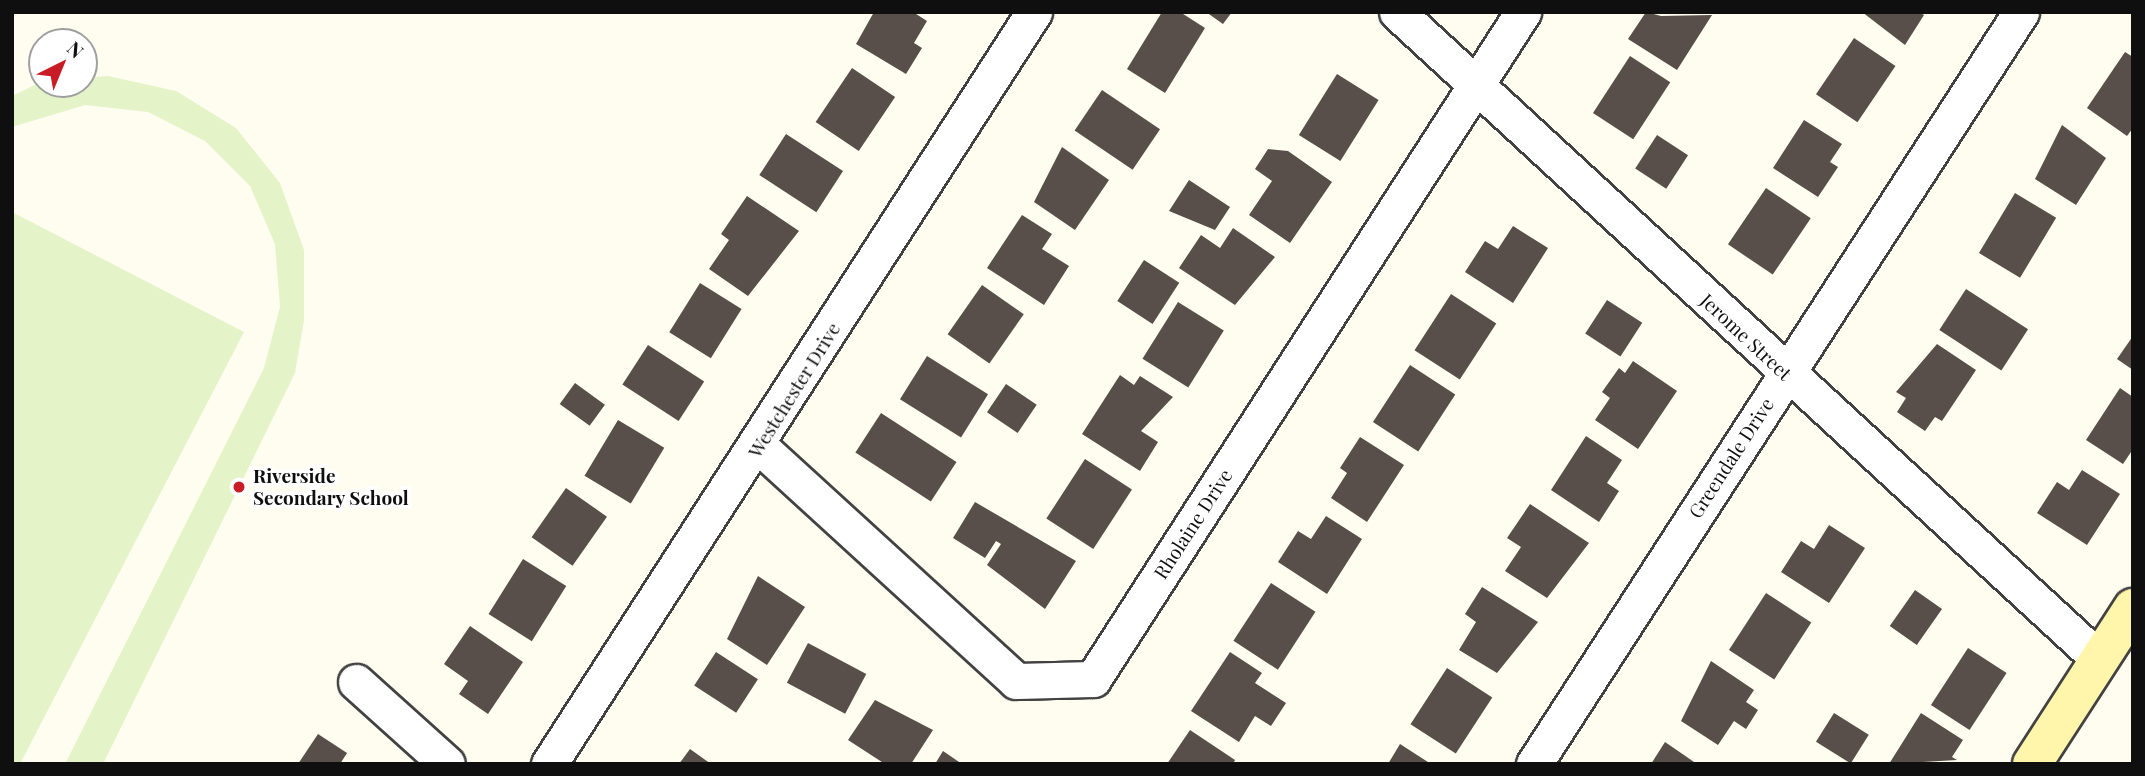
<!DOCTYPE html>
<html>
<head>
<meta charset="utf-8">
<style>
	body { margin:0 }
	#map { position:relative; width:2145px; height:776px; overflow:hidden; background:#fffcf0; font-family:"Playfair Display",serif }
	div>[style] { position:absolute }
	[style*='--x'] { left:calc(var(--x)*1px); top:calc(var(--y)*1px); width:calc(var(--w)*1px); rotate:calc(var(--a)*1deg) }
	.pitch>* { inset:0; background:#e5f3c9 }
	.building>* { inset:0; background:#584f4a; transform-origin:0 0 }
	.roads { filter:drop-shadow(2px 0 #424242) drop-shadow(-2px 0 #424242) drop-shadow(0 2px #424242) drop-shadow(0 -2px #424242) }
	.street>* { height:35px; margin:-17.5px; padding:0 17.5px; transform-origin:17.5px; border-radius:17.5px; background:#fff }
	.secondary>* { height:38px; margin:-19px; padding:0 19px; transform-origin:19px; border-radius:19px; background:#fff6ab }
	.dots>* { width:19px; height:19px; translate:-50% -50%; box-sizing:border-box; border:4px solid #fff; border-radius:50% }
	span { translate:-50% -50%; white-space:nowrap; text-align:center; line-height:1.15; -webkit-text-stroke:7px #fff; paint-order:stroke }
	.street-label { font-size:19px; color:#0f0f0f }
	.poi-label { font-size:19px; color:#0f0f0f; font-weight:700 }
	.left { translate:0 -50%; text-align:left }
	.frame { position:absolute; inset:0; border:14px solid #0f0f0f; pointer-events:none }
	.north { position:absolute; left:28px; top:28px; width:70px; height:70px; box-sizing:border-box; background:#fff; border:2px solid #9f9f9f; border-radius:50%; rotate:43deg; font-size:19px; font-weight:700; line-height:28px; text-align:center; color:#0f0f0f }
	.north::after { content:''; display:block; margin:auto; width:24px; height:32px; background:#c81d26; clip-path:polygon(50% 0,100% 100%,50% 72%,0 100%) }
</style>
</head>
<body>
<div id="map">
	<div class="pitch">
		<div style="clip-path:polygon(108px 76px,176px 91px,236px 128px,280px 183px,304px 250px,304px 320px,295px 373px,103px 764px,65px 764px,264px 368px,280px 307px,275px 244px,250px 186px,205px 141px,148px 112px,85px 105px,12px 127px,12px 96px,37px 84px,84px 84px,84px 78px)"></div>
		<div style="clip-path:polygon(12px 212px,244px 332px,20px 764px,12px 764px)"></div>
	</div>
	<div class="building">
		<div style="clip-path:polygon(874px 12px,913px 12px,927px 21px,914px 43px,922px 48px,906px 74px,856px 44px)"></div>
		<div style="clip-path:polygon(1162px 12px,1180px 12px,1205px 28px,1165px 93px,1127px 69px)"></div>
		<div style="clip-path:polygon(1206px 12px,1232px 12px,1223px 24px)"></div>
		<div style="clip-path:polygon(1646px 12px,1661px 16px,1712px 15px,1677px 70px,1628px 39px)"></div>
		<div style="clip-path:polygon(1862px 12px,1919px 12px,1924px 15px,1905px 45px)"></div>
		<div style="left:1854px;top:38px;width:50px;height:68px;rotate:34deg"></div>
		<div style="clip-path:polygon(2125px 52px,2133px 57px,2133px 128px,2127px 136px,2087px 108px)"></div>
		<div style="left:1630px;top:56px;width:48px;height:68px;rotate:33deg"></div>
		<div style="left:852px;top:68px;width:52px;height:65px;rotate:34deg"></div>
		<div style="left:1337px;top:74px;width:49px;height:72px;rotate:32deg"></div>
		<div style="left:1102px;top:90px;width:70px;height:49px;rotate:34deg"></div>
		<div style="clip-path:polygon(1804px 120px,1842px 144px,1830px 162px,1838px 167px,1818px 197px,1773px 168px)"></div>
		<div style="clip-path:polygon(2062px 125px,2106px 158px,2076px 205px,2035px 179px)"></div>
		<div style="left:786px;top:134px;width:68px;height:49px;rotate:33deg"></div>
		<div style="left:1657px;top:135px;width:37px;height:40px;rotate:33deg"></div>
		<div style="clip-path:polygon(1062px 147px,1109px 180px,1075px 230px,1034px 202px)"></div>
		<div style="clip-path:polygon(1268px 149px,1288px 151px,1332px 182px,1290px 243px,1249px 215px,1272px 181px,1255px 169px)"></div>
		<div style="clip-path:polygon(1189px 180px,1230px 207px,1215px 230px,1169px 211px)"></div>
		<div style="left:1766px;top:188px;width:54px;height:68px;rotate:34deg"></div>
		<div style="left:2015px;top:193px;width:48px;height:70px;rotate:31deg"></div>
		<div style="clip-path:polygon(747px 196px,799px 231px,748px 296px,709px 269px,729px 240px,721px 234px)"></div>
		<div style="clip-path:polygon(1022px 215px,1052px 234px,1042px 249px,1069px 266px,1044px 305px,987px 268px)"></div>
		<div style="clip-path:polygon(1513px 226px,1548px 248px,1513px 303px,1465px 272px,1485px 241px,1498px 249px)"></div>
		<div style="clip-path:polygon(1233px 228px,1275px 257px,1235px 305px,1179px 268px,1201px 235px,1220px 248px)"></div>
		<div style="left:1144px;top:260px;width:42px;height:49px;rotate:33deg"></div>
		<div style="left:700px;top:283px;width:49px;height:58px;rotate:32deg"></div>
		<div style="left:982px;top:285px;width:51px;height:60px;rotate:35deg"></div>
		<div style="left:1966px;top:289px;width:74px;height:49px;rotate:33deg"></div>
		<div style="left:1451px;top:294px;width:54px;height:67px;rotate:33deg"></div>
		<div style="left:1607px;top:300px;width:42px;height:40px;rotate:33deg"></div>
		<div style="left:1178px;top:302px;width:54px;height:67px;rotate:32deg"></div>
		<div style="clip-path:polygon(2133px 336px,2133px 370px,2117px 359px)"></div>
		<div style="clip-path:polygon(1937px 344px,1976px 370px,1942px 421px,1935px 417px,1925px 431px,1897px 412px,1906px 398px,1896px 392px)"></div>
		<div style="left:648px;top:345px;width:67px;height:47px;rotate:33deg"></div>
		<div style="left:927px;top:356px;width:72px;height:51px;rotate:32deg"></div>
		<div style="clip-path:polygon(1633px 361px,1677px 391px,1638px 449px,1595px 420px,1610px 398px,1602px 392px,1619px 368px,1625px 373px)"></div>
		<div style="left:1410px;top:365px;width:54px;height:68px;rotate:33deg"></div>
		<div style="clip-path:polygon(1120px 375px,1134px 385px,1140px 376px,1173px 397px,1141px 431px,1158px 442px,1140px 471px,1082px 434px)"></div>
		<div style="left:575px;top:383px;width:37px;height:26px;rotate:36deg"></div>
		<div style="left:1006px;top:384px;width:37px;height:34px;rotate:34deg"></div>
		<div style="clip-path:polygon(2120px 388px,2133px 397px,2133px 449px,2123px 464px,2086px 440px)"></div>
		<div style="left:881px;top:413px;width:90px;height:47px;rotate:33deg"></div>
		<div style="left:618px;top:420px;width:54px;height:65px;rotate:31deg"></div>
		<div style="clip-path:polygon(1586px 436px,1622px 460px,1607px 483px,1619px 491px,1599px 522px,1551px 490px)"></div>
		<div style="clip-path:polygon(1360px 437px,1404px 465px,1367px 522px,1331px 498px,1347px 473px,1340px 468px)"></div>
		<div style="left:1085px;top:459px;width:56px;height:71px;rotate:33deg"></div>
		<div style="clip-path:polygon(2082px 470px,2120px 494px,2087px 545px,2037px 513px,2057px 482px,2069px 490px)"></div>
		<div style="left:566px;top:488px;width:50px;height:60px;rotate:35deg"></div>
		<div style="clip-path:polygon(975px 502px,1076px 561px,1045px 609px,987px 565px,1001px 544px,996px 541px,985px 558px,953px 538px)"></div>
		<div style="clip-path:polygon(1530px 504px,1589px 543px,1547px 598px,1505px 571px,1521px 547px,1507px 538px)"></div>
		<div style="clip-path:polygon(1326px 516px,1362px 539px,1327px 594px,1278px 562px,1298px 531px,1311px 539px)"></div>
		<div style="clip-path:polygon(1829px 525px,1865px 548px,1829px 603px,1781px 572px,1801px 541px,1814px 549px)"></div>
		<div style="left:523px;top:559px;width:51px;height:65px;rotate:32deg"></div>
		<div style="clip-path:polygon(758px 576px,805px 607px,767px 665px,727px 639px)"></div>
		<div style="left:1271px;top:583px;width:53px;height:69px;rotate:33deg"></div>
		<div style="clip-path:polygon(1482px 587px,1538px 622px,1497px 673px,1459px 650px,1476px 622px,1465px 614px)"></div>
		<div style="left:1915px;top:590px;width:33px;height:44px;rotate:35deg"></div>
		<div style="left:1766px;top:593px;width:54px;height:68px;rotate:33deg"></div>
		<div style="clip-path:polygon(470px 626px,523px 662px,488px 714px,459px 694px,468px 681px,444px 664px)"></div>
		<div style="left:808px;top:643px;width:66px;height:45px;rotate:28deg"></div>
		<div style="left:1968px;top:648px;width:46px;height:68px;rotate:33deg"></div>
		<div style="left:716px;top:652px;width:50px;height:40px;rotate:33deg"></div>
		<div style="clip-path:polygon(1230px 652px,1262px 673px,1255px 683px,1286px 703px,1271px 726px,1255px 716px,1239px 742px,1191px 711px)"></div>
		<div style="clip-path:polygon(1711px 661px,1754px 690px,1746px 702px,1758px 710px,1746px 729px,1734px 721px,1718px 745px,1681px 721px)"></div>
		<div style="left:1447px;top:668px;width:54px;height:67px;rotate:33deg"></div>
		<div style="clip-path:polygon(875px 700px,933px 730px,911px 764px,885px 764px,848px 740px)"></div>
		<div style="left:1834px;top:713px;width:41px;height:34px;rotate:32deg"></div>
		<div style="clip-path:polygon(1921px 713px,1963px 740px,1952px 757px,1957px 760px,1889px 764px)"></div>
		<div style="clip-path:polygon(1190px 730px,1235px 760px,1233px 764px,1167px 764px)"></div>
		<div style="clip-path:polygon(318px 734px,347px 753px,340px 764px,298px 764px)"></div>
		<div style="clip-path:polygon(1665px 742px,1697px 764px,1651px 764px)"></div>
		<div style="clip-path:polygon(1400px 744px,1431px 764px,1388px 764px)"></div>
		<div style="clip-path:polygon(690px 749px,711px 764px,679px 764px)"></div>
		<div style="clip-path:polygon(943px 751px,962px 764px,935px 764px)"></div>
	</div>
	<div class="roads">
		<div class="street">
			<div style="--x:1397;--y:12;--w:955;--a:42.67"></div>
			<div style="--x:759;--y:446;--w:348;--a:42.4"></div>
			<div style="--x:1016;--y:681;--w:77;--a:-1.5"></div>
			<div style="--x:1093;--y:679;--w:794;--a:-57.19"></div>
			<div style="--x:356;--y:682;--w:122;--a:42"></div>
			<div style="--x:549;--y:764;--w:895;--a:-57.18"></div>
			<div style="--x:1534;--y:764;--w:896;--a:-57.07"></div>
		</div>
		<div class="secondary">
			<div style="--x:2032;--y:764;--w:186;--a:-57.1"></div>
		</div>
	</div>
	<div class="dots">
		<div style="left:239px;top:487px;background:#c81d26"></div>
	</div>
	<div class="street-label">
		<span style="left:1746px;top:337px;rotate:43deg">Jerome Street</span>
		<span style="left:794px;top:390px;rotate:-58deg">Westchester Drive</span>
		<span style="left:1731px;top:458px;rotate:-57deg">Greendale Drive</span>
		<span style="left:1193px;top:524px;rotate:-57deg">Rholaine Drive</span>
	</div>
	<div class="poi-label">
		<span class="left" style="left:253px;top:487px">Riverside<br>Secondary School</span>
	</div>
	<div class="frame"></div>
	<div class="north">N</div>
</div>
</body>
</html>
